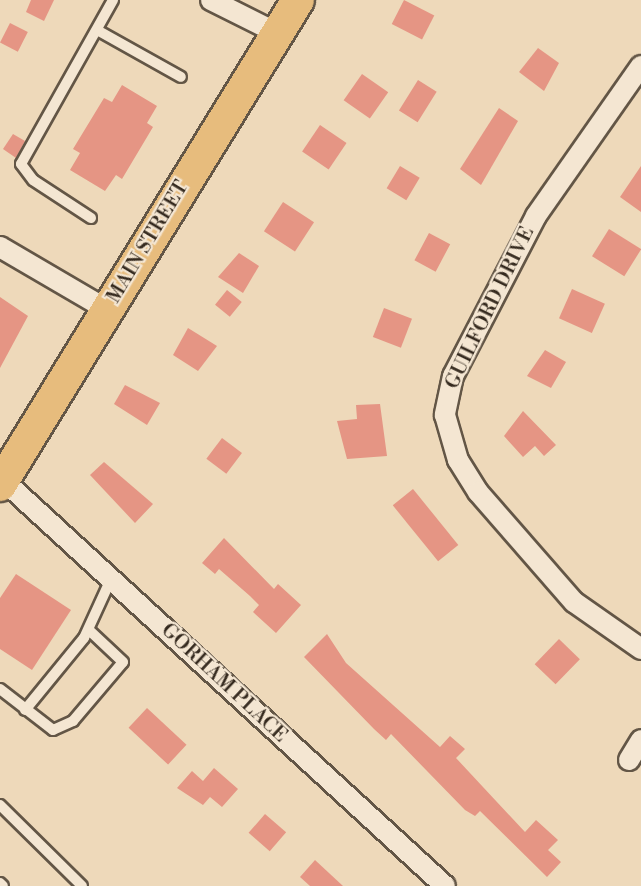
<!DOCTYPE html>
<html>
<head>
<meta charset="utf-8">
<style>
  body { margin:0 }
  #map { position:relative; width:641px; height:886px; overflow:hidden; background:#eed9ba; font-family:"Libre Bodoni",serif }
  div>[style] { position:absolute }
  .building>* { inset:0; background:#e59584; transform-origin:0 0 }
  .roads { filter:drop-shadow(2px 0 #635646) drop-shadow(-2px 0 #635646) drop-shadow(0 2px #635646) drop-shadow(0 -2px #635646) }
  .lane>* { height:10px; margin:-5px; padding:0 5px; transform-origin:5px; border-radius:5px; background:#f4e6d2 }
  .street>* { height:20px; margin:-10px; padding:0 10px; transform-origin:10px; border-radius:10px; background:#f4e6d2 }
  .primary>* { height:32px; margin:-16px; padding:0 16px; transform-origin:16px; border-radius:16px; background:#e7bc7d }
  span { translate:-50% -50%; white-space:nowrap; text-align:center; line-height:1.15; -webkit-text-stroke:4.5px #f4e6d2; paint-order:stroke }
  .street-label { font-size:20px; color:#352a1f }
</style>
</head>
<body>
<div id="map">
  <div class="building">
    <div style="clip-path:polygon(31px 0,54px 0,44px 21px,26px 12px)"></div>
    <div style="left:404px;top:0;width:34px;height:27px;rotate:27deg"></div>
    <div style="left:10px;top:23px;width:20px;height:22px;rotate:27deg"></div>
    <div style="clip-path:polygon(538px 48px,559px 63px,544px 91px,519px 72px)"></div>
    <div style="left:362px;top:74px;width:32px;height:32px;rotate:35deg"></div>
    <div style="left:418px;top:80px;width:22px;height:36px;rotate:32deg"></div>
    <div style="clip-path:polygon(122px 85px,157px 106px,147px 123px,153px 127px,122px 179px,116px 175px,105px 191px,70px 170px,80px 153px,73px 149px,104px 98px,112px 102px)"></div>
    <div style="clip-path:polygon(499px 108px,518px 121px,481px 185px,460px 169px)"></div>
    <div style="left:320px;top:125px;width:32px;height:32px;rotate:34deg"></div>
    <div style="clip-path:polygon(13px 134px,25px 141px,16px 158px,3px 149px)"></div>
    <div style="left:400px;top:166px;width:23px;height:26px;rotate:31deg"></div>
    <div style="clip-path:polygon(641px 166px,641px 212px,620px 197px)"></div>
    <div style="left:283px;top:202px;width:37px;height:35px;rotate:33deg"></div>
    <div style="left:609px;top:229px;width:38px;height:32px;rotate:32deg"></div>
    <div style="left:429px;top:233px;width:24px;height:31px;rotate:28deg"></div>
    <div style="clip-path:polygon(239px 253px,259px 266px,243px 293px,218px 277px)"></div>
    <div style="left:572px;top:289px;width:36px;height:32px;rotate:24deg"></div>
    <div style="left:227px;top:290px;width:19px;height:19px;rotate:39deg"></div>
    <div style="clip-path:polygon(0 297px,28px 316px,0 368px)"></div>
    <div style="left:384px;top:308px;width:30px;height:31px;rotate:21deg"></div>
    <div style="clip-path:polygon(188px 328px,217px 346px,198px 371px,173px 355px)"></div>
    <div style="clip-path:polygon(545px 350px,566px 362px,551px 388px,527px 376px)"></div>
    <div style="clip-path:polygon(125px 385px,160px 403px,147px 425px,114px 404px)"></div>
    <div style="clip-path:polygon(380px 404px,387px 456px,347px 459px,337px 421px,357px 419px,356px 405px)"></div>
    <div style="clip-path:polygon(523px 411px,556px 445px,544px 456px,535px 446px,523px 457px,504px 436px)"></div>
    <div style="left:222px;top:438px;width:25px;height:26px;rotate:37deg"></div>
    <div style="clip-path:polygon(104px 462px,153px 504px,135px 523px,90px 475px)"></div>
    <div style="left:413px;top:489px;width:72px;height:26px;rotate:51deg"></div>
    <div style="clip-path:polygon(224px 538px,274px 589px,278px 584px,301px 605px,276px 633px,253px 612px,259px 605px,250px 596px,219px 569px,215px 574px,202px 563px)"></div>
    <div style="clip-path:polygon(16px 574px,71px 610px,32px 670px,0 649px,0 598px)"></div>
    <div style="clip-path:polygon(327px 634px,346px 663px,440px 747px,450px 736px,465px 749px,456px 758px,525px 832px,536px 820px,558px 840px,548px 850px,561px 862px,547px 877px,480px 811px,475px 816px,465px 810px,391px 734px,386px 740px,374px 729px,304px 657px)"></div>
    <div style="left:559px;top:639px;width:29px;height:35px;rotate:44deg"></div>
    <div style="left:147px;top:708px;width:54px;height:27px;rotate:43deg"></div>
    <div style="clip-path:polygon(214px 768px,238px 789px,222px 807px,210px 797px,203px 805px,177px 788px,192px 771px,203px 781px)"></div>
    <div style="left:265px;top:814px;width:28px;height:25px;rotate:41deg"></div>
    <div style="clip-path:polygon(315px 860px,343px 886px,310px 886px,300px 877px)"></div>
  </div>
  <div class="roads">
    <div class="lane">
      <div style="left:97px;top:30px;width:96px;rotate:29.2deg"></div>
      <div style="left:91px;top:218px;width:69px;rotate:-146.8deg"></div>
      <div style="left:33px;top:180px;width:20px;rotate:-127deg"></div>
      <div style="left:21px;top:164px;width:188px;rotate:-60.7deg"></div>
      <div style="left:0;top:689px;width:67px;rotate:37.7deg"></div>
      <div style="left:53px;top:730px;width:22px;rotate:-24deg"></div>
      <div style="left:73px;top:721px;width:77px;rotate:-49.7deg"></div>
      <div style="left:123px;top:662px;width:47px;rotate:-136.7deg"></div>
      <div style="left:25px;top:710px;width:93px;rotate:-50.7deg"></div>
      <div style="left:84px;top:638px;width:65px;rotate:-65.4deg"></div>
      <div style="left:0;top:805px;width:115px;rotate:44.6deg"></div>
      <div style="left:0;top:883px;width:4px;rotate:45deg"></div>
    </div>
    <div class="street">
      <div style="left:211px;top:0;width:74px;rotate:26.6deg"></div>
      <div style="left:641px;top:66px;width:183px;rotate:125deg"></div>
      <div style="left:536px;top:216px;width:180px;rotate:117.4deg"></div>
      <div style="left:453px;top:376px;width:40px;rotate:102deg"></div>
      <div style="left:445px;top:415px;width:47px;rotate:73.9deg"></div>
      <div style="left:458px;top:460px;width:38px;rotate:58deg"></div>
      <div style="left:478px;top:492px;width:146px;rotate:48.9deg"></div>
      <div style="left:574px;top:602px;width:82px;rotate:35deg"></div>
      <div style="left:0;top:247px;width:125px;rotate:30.3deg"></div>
      <div style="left:3px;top:480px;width:600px;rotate:42.57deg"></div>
      <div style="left:629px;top:760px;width:23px;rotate:-59deg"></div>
    </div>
    <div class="primary">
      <div style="left:0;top:485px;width:569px;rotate:-58.43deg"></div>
    </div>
  </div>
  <div class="street-label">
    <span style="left:148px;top:242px;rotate:-59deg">MAIN STREET</span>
    <span style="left:490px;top:308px;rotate:-64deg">GUILFORD DRIVE</span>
    <span style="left:224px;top:683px;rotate:43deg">GORHAM PLACE</span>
  </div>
</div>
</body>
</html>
